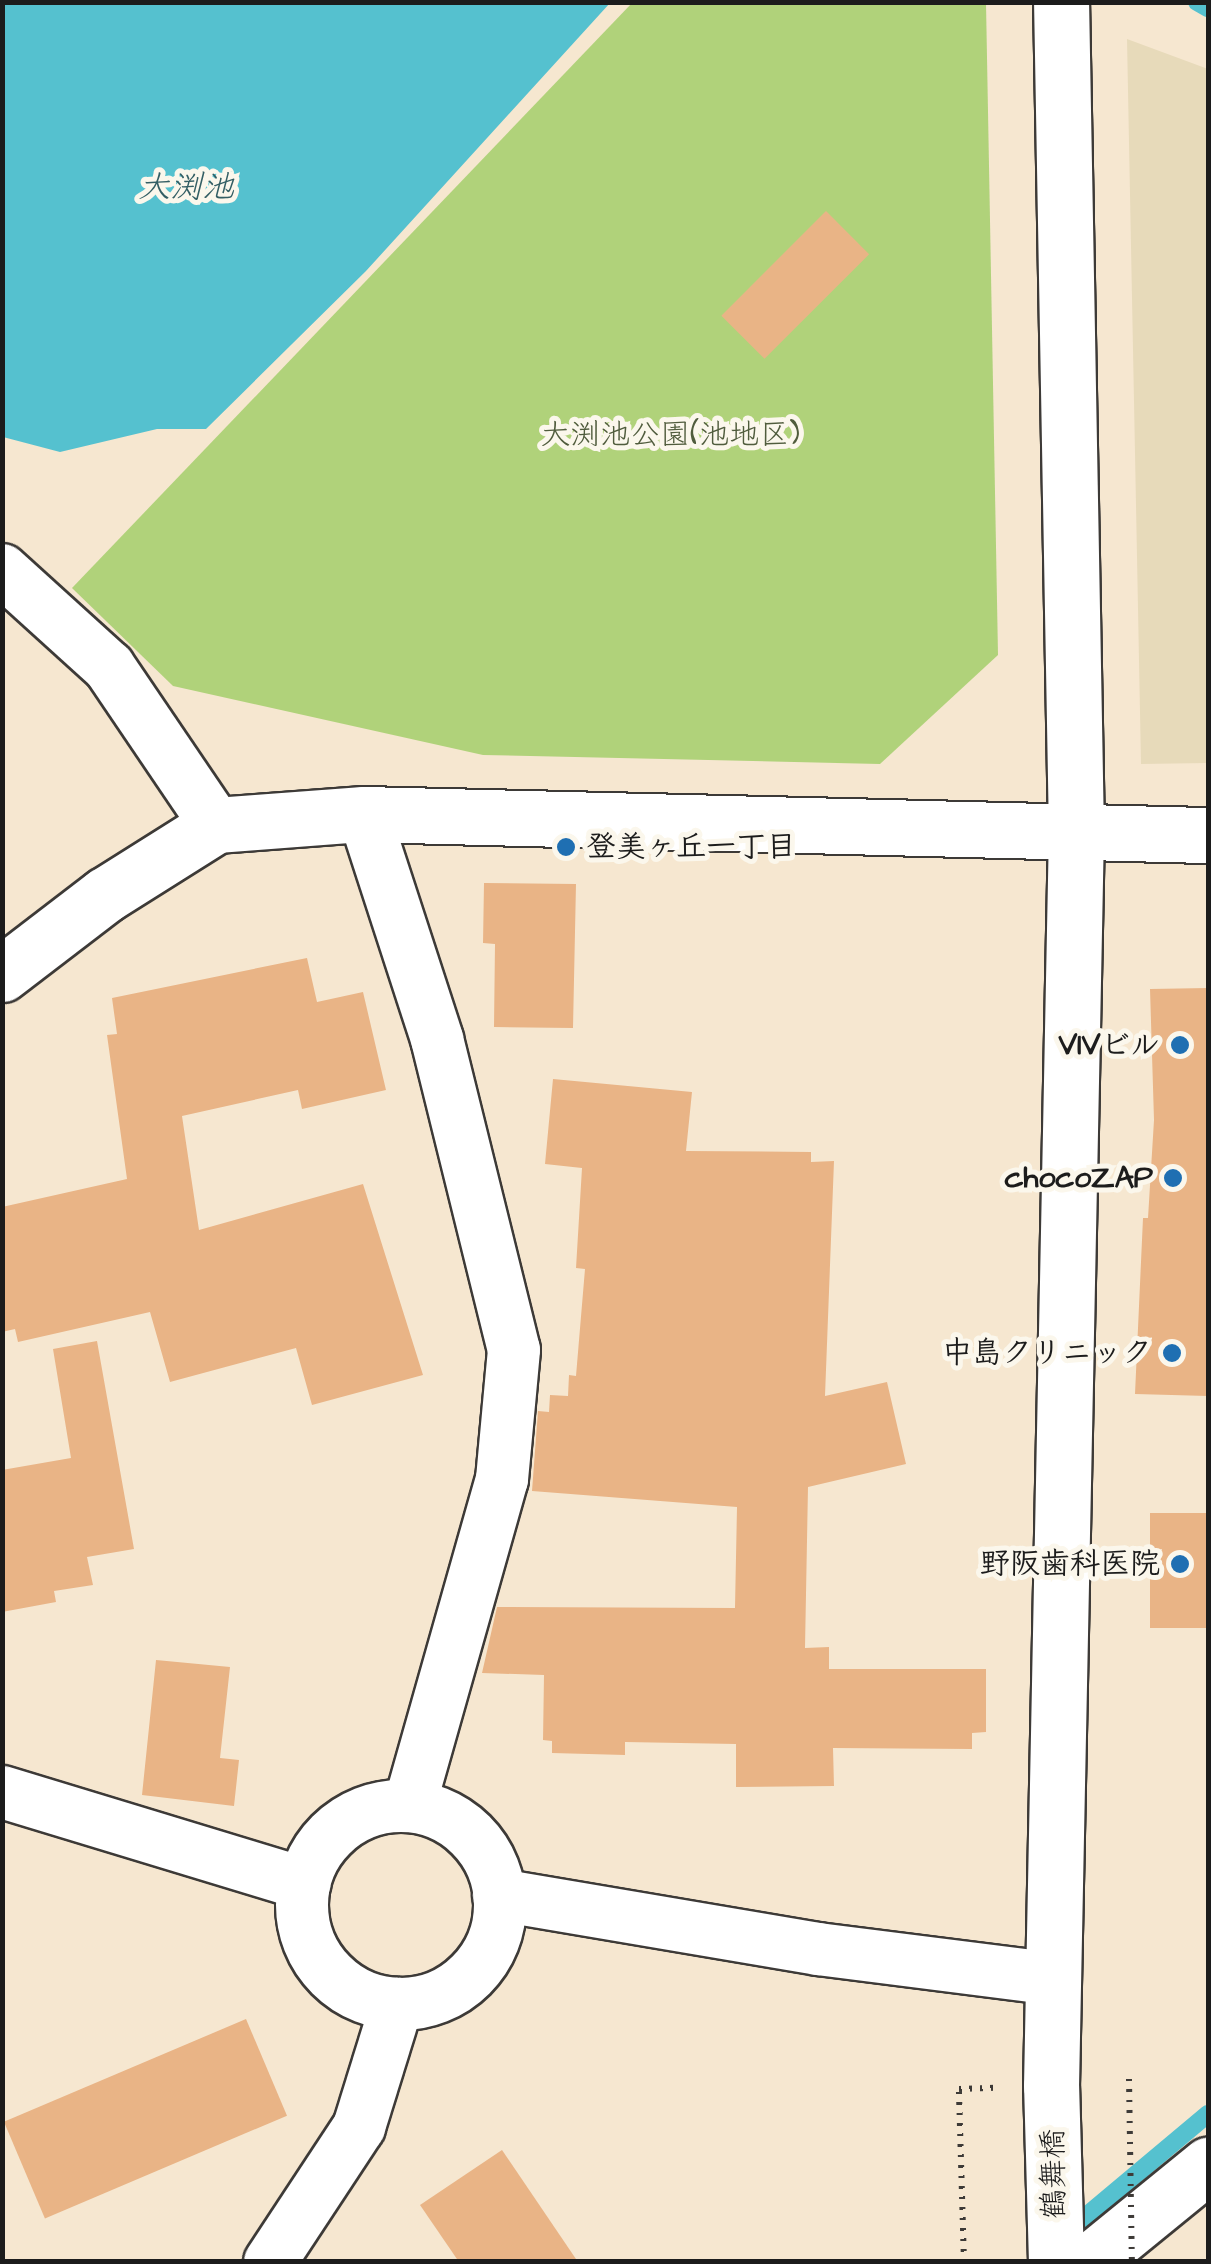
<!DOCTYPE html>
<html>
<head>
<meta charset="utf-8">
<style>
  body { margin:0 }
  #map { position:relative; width:1211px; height:2264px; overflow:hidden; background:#f6e7d0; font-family:"Architects Daughter","Klee One",sans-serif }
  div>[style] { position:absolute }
  .built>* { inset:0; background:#e7daba }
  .green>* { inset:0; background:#b0d27a }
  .water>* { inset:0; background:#55c1cf }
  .stream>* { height:18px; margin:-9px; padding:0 9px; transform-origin:9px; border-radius:9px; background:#55c1cf }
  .building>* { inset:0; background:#e9b486; transform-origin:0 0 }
  .path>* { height:6px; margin-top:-3px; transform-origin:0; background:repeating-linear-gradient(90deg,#3d3a37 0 2.5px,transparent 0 10.5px) }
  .roads { filter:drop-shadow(2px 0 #3d3a37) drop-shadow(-2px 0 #3d3a37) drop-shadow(0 2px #3d3a37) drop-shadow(0 -2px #3d3a37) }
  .minor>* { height:52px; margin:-26px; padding:0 26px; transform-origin:26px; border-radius:26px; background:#fff }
  .minor>.ring { margin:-26px; padding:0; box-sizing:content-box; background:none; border:52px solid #fff; border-radius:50% }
  .tertiary>* { height:55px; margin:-27.5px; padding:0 27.5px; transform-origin:27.5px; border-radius:27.5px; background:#fff }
  .path-bridge>* { height:6px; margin-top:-3px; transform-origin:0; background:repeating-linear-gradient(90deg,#3d3a37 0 2.5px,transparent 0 10.5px) }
  .dots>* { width:28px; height:28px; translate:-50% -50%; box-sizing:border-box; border:5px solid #fbf7ec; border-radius:50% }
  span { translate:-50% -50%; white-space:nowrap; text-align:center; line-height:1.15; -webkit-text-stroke:10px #fbf7ec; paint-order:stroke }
  .park-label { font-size:30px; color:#505c3d }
  .poi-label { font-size:30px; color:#1c1c1c; font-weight:700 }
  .left { translate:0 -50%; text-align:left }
  .right { translate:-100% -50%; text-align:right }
  .street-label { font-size:30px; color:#1c1c1c }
  .water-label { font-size:32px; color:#335e64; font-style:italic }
  .frame { position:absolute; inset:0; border:5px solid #1c1c1c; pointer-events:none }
</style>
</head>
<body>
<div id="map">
  <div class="built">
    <div style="clip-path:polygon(1127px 39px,1208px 69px,1208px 763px,1141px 764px)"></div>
  </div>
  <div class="green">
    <div style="clip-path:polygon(632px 3px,986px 3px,998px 655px,880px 764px,483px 755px,173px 686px,72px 588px)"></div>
  </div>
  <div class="water">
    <div style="clip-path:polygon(3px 2px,610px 2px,610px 3px,366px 271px,206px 429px,157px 429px,60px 452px,3px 437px)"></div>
  </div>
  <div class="stream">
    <div style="left:1197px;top:2px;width:13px;rotate:29deg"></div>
    <div style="left:1066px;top:2233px;width:185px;rotate:-40deg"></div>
  </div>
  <div class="building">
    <div style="left:826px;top:211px;width:61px;height:148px;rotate:45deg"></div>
    <div style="clip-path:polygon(484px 883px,576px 884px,573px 1028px,494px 1027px,495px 944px,483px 943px)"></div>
    <div style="clip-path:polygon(307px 958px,317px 1002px,363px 992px,386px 1090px,302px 1109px,298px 1090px,182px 1116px,199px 1230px,363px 1184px,423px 1375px,312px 1405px,296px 1348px,170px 1382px,150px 1312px,18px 1342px,15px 1329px,2px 1332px,2px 1207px,127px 1179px,107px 1035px,117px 1034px,112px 998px)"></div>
    <div style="clip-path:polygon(1208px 988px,1208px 1396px,1135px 1394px,1143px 1218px,1148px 1218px,1154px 1120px,1150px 989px)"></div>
    <div style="clip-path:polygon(553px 1079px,692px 1092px,686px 1151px,811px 1152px,811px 1162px,834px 1161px,825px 1396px,887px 1382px,906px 1464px,808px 1487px,805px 1648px,829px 1647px,829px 1669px,986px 1669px,986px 1732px,972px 1733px,972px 1749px,833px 1748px,834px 1786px,736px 1787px,736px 1744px,625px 1742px,625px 1755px,552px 1753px,552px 1741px,543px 1740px,544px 1675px,482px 1673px,497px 1607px,735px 1608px,737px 1507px,532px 1491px,538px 1411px,549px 1412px,550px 1395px,568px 1396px,569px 1375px,576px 1376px,585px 1269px,576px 1268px,582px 1168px,545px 1164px)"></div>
    <div style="clip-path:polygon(97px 1341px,134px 1549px,87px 1557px,93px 1585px,54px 1591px,56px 1602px,2px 1612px,2px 1470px,71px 1458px,53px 1349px)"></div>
    <div style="left:1150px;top:1513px;width:58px;height:115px"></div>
    <div style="clip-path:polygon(156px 1660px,230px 1667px,220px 1758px,239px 1760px,234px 1806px,142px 1795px)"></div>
    <div style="left:246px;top:2019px;width:105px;height:263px;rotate:67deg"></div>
    <div style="clip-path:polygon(502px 2150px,578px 2262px,459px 2262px,420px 2205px)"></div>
  </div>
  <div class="path">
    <div style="left:964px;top:2262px;width:173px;rotate:-91.7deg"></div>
    <div style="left:959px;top:2089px;width:36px;rotate:-2deg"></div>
  </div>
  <div class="roads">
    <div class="minor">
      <div style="left:2px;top:570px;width:144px;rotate:42.2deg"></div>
      <div style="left:109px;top:667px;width:191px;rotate:55.9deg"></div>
      <div style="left:364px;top:814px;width:237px;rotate:72deg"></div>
      <div style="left:437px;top:1039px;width:320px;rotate:76.1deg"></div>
      <div style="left:514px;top:1350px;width:130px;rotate:95.3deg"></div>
      <div style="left:502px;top:1479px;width:339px;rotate:105.8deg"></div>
      <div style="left:2px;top:1792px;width:316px;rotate:16.9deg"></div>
      <div class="ring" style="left:302px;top:1806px;width:146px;height:146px"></div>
      <div style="left:499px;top:1895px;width:324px;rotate:9.6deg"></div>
      <div style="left:818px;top:1949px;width:238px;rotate:7.2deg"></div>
      <div style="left:270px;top:2262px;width:162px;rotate:-56.6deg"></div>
      <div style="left:359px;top:2127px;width:129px;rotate:-72.8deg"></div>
    </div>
    <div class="tertiary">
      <div style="left:2px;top:974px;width:130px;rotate:-37.5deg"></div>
      <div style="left:105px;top:895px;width:131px;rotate:-32.2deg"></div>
      <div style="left:216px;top:825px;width:148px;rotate:-4.3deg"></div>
      <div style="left:364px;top:814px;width:844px;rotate:1.43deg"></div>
      <div style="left:1056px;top:2262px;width:176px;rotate:-91.6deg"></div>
      <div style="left:1051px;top:2086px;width:1253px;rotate:-88.86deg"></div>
      <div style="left:1076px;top:833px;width:831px;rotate:-91.03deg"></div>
      <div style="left:1089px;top:2262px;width:154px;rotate:-39.2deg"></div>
    </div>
  </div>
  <div class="path-bridge">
    <div style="left:1129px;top:2079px;width:183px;rotate:89.1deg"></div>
  </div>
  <div class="dots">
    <div style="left:566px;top:847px;background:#1f6fb2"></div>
    <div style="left:1180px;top:1045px;background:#1f6fb2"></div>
    <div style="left:1173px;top:1178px;background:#1f6fb2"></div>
    <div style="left:1172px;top:1353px;background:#1f6fb2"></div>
    <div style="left:1180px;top:1564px;background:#1f6fb2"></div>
  </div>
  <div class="park-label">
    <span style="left:670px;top:435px">大渕池公園(池地区)</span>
  </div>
  <div class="poi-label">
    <span class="left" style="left:586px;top:847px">登美ヶ丘一丁目</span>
    <span class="right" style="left:1160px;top:1045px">VIVビル</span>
    <span class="right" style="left:1153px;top:1178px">chocoZAP</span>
    <span class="right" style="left:1152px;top:1353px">中島クリニック</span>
    <span class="right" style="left:1160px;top:1564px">野阪歯科医院</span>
  </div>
  <div class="street-label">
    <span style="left:1054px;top:2174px;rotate:-91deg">鶴舞橋</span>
  </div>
  <div class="water-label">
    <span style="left:186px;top:188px">大渕池</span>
  </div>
  <div class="frame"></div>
</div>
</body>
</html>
